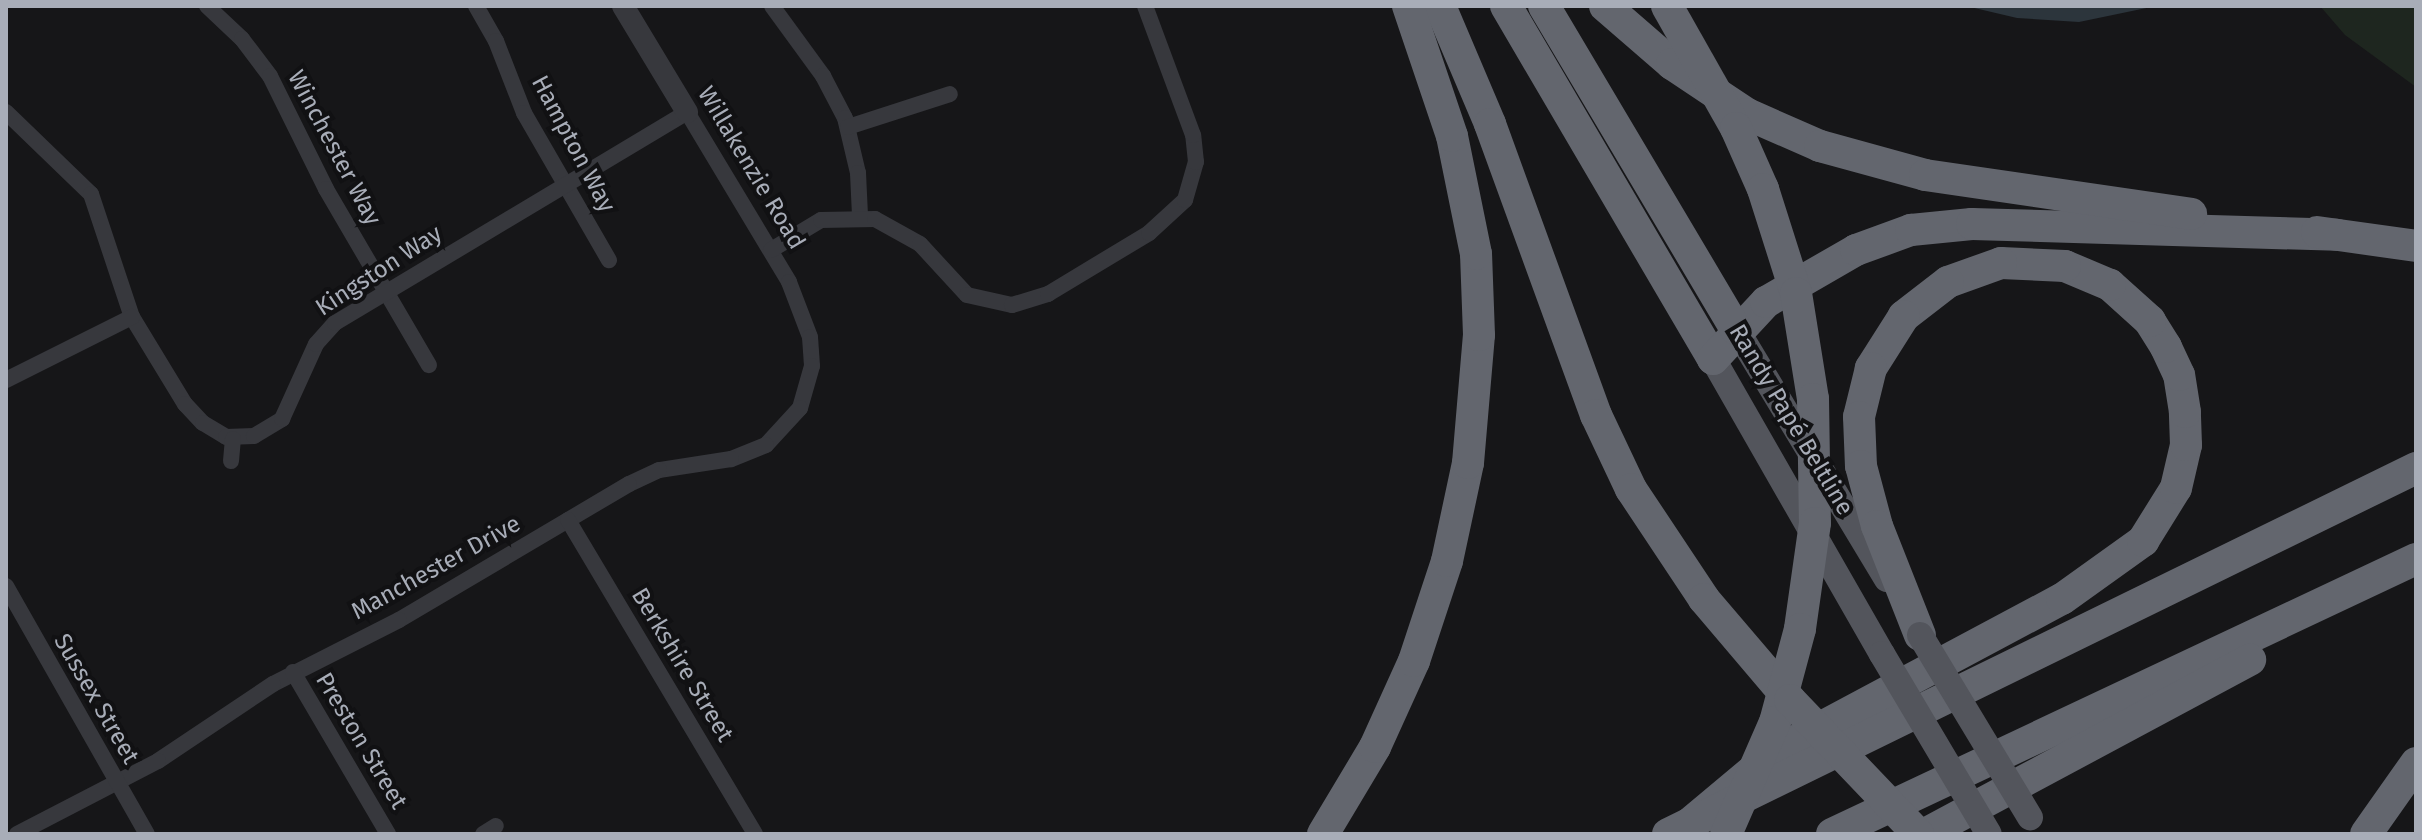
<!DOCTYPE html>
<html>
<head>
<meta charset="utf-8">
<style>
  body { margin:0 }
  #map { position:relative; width:2422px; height:840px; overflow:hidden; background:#161618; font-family:"Fira Sans",sans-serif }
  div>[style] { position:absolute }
  .green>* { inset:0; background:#1e261f }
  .water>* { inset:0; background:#2c353c }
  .minor>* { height:16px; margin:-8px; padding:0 8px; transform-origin:8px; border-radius:8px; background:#37383d }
  .tertiary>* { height:22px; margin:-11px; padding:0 11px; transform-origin:11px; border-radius:11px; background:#37383d }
  .primary>* { height:26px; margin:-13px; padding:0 13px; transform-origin:13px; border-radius:13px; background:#53555c }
  .motorway>* { height:32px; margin:-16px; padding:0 16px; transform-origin:16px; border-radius:16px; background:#63666e }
  .primary-bridge>* { height:26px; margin:-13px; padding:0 13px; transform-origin:13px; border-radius:13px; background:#53555c }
  .motorway-bridge>* { height:32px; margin:-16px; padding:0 16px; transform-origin:16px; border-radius:16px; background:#63666e }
  span { translate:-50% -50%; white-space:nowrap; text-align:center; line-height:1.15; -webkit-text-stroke:8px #111113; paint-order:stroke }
  .street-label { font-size:24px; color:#a8adb8 }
  .frame { position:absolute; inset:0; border:8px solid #a8adb8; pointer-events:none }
</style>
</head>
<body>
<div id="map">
  <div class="green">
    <div style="clip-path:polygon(2320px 6px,2416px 6px,2416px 87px,2345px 35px)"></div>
  </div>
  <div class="water">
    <div style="clip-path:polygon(1966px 6px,2156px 6px,2079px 22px,2017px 18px)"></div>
  </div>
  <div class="minor">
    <div style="left:207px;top:6px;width:48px;rotate:43.3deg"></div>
    <div style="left:242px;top:39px;width:46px;rotate:52.9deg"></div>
    <div style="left:270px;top:76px;width:126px;rotate:63.6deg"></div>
    <div style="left:326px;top:189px;width:204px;rotate:59.7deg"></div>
    <div style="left:476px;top:6px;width:40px;rotate:60.3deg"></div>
    <div style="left:496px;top:41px;width:77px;rotate:68.7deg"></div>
    <div style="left:524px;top:113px;width:170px;rotate:60deg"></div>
    <div style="left:772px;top:6px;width:87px;rotate:53.9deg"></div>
    <div style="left:823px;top:76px;width:47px;rotate:62.4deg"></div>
    <div style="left:845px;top:118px;width:57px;rotate:76.7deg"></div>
    <div style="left:858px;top:173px;width:43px;rotate:87.3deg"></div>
    <div style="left:6px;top:112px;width:118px;rotate:44deg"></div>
    <div style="left:91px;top:194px;width:130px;rotate:71.6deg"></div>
    <div style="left:132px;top:317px;width:102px;rotate:58.7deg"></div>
    <div style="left:185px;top:404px;width:26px;rotate:47deg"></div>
    <div style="left:203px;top:423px;width:27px;rotate:31deg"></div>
    <div style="left:226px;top:437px;width:28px;rotate:-2deg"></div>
    <div style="left:254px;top:436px;width:33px;rotate:-31deg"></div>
    <div style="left:282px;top:419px;width:82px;rotate:-65.6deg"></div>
    <div style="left:316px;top:344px;width:28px;rotate:-48deg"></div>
    <div style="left:335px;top:323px;width:410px;rotate:-30.9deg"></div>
    <div style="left:687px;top:112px;width:198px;rotate:59deg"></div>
    <div style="left:789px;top:282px;width:59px;rotate:69.1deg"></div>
    <div style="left:810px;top:337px;width:29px;rotate:86deg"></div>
    <div style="left:812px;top:366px;width:44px;rotate:105.9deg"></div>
    <div style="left:800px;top:408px;width:50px;rotate:132.6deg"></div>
    <div style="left:766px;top:445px;width:38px;rotate:158deg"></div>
    <div style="left:731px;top:459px;width:73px;rotate:171.3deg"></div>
    <div style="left:659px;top:470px;width:33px;rotate:155deg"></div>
    <div style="left:629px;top:484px;width:267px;rotate:149.4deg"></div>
    <div style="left:399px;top:620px;width:141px;rotate:153.1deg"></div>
    <div style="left:273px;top:684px;width:138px;rotate:146.2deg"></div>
    <div style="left:158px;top:761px;width:159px;rotate:152.6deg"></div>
    <div style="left:848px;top:127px;width:107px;rotate:-17.9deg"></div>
    <div style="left:771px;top:250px;width:58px;rotate:-31deg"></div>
    <div style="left:821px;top:220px;width:54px;rotate:-1.1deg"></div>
    <div style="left:875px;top:219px;width:51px;rotate:29.1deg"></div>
    <div style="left:920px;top:244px;width:69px;rotate:47.3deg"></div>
    <div style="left:967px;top:295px;width:46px;rotate:12.5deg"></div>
    <div style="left:1012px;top:305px;width:38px;rotate:-17deg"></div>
    <div style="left:1048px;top:294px;width:118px;rotate:-31.1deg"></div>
    <div style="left:1149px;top:233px;width:49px;rotate:-42.5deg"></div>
    <div style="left:1185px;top:200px;width:40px;rotate:-74deg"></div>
    <div style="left:1196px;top:162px;width:27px;rotate:-96deg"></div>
    <div style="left:1193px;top:135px;width:138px;rotate:-110.4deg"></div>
    <div style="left:6px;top:380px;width:141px;rotate:-26.6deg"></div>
    <div style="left:231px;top:461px;width:22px;rotate:-85deg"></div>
    <div style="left:568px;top:520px;width:365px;rotate:59.2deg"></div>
    <div style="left:6px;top:586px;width:285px;rotate:60.4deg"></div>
    <div style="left:293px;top:672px;width:188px;rotate:59.6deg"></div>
    <div style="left:483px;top:834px;width:15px;rotate:-32deg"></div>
  </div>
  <div class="tertiary">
    <div style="left:623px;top:6px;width:124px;rotate:58.9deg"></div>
  </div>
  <div class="primary">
    <div style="left:1736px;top:329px;width:292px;rotate:58.9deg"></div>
    <div style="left:1713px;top:359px;width:340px;rotate:60.2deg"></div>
  </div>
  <div class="motorway">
    <div style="left:1440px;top:6px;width:128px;rotate:67deg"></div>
    <div style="left:1490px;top:124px;width:310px;rotate:70deg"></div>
    <div style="left:1596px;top:415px;width:82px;rotate:64.7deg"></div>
    <div style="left:1631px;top:489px;width:132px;rotate:56.4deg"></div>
    <div style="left:1704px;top:599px;width:133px;rotate:49.6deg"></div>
    <div style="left:1506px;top:6px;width:409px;rotate:59.6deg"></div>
    <div style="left:1713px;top:359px;width:78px;rotate:-47.1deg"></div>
    <div style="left:1766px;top:302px;width:104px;rotate:-30deg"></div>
    <div style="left:1856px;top:250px;width:59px;rotate:-20deg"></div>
    <div style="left:1911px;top:230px;width:61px;rotate:-5.6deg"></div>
    <div style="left:1972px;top:224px;width:365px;rotate:1.7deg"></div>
    <div style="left:1544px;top:6px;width:376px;rotate:59.3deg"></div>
    <div style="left:1605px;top:6px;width:89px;rotate:40.9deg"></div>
    <div style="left:1672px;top:64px;width:90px;rotate:33.7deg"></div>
    <div style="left:1747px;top:114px;width:80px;rotate:23.7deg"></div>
    <div style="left:1820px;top:146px;width:109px;rotate:15.4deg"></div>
    <div style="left:1925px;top:175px;width:269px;rotate:8.3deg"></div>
    <div style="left:2317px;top:232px;width:100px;rotate:8deg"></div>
    <div style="left:1689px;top:824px;width:112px;rotate:-39.9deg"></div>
    <div style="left:1775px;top:752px;width:325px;rotate:-28.1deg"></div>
    <div style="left:2062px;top:599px;width:100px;rotate:-35.6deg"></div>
    <div style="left:2143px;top:541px;width:62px;rotate:-58.1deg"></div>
    <div style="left:2176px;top:488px;width:44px;rotate:-76.9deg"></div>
    <div style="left:2186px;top:445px;width:33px;rotate:-92deg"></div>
    <div style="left:2185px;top:412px;width:37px;rotate:-99deg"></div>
    <div style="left:2179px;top:375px;width:31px;rotate:-115deg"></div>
    <div style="left:2166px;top:347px;width:31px;rotate:-122deg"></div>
    <div style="left:2150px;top:321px;width:54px;rotate:-138deg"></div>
    <div style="left:2110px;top:285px;width:49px;rotate:-157.1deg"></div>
    <div style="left:2065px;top:266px;width:64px;rotate:-177.3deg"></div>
    <div style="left:2001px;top:263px;width:56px;rotate:160.3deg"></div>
    <div style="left:1948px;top:282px;width:56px;rotate:142.3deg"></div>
    <div style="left:1904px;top:316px;width:62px;rotate:122.4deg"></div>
    <div style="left:1871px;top:368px;width:50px;rotate:103.8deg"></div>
    <div style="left:1859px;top:417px;width:49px;rotate:87.7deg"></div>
    <div style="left:1861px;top:466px;width:62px;rotate:75.1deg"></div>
    <div style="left:1877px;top:526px;width:117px;rotate:68.5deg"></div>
    <div style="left:1323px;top:834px;width:101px;rotate:-59.1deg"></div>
    <div style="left:1375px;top:747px;width:94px;rotate:-65.6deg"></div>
    <div style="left:1414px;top:661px;width:105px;rotate:-71.7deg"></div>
    <div style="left:1447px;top:561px;width:100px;rotate:-77.9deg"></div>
    <div style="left:1468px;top:463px;width:128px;rotate:-85.1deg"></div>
    <div style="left:1479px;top:335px;width:81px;rotate:-92.1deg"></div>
    <div style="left:1476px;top:254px;width:120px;rotate:-101.5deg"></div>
    <div style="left:1452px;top:136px;width:137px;rotate:-108.7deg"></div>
    <div style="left:1668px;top:834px;width:833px;rotate:-26.07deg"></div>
    <div style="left:1832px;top:834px;width:646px;rotate:-25.22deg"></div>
    <div style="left:1925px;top:834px;width:369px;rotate:-28.2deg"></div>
    <div style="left:2366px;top:834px;width:87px;rotate:-54.8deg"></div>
  </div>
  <div class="primary-bridge">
    <div style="left:1920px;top:635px;width:213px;rotate:58.9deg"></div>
    <div style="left:1882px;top:654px;width:209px;rotate:59.3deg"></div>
  </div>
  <div class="motorway-bridge">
    <div style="left:1667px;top:6px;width:140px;rotate:60.5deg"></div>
    <div style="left:1736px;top:128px;width:67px;rotate:66.1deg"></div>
    <div style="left:1763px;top:189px;width:109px;rotate:72.4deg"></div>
    <div style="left:1796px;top:293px;width:107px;rotate:80.9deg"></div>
    <div style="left:1813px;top:399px;width:124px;rotate:89.1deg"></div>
    <div style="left:1815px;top:523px;width:107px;rotate:98.1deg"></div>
    <div style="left:1800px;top:629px;width:96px;rotate:105deg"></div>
    <div style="left:1775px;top:722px;width:122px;rotate:113.6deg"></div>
    <div style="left:1790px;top:700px;width:185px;rotate:46.3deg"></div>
  </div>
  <div class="street-label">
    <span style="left:573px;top:144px;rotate:62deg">Hampton Way</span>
    <span style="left:334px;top:148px;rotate:62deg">Winchester Way</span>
    <span style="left:751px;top:168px;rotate:59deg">Willakenzie Road</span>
    <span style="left:379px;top:271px;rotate:-33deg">Kingston Way</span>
    <span style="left:1791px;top:420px;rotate:59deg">Randy Papé Beltline</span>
    <span style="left:436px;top:568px;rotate:-29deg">Manchester Drive</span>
    <span style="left:682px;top:665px;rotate:59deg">Berkshire Street</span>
    <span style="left:96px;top:699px;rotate:60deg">Sussex Street</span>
    <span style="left:361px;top:741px;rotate:59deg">Preston Street</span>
  </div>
  <div class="frame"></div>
</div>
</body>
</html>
